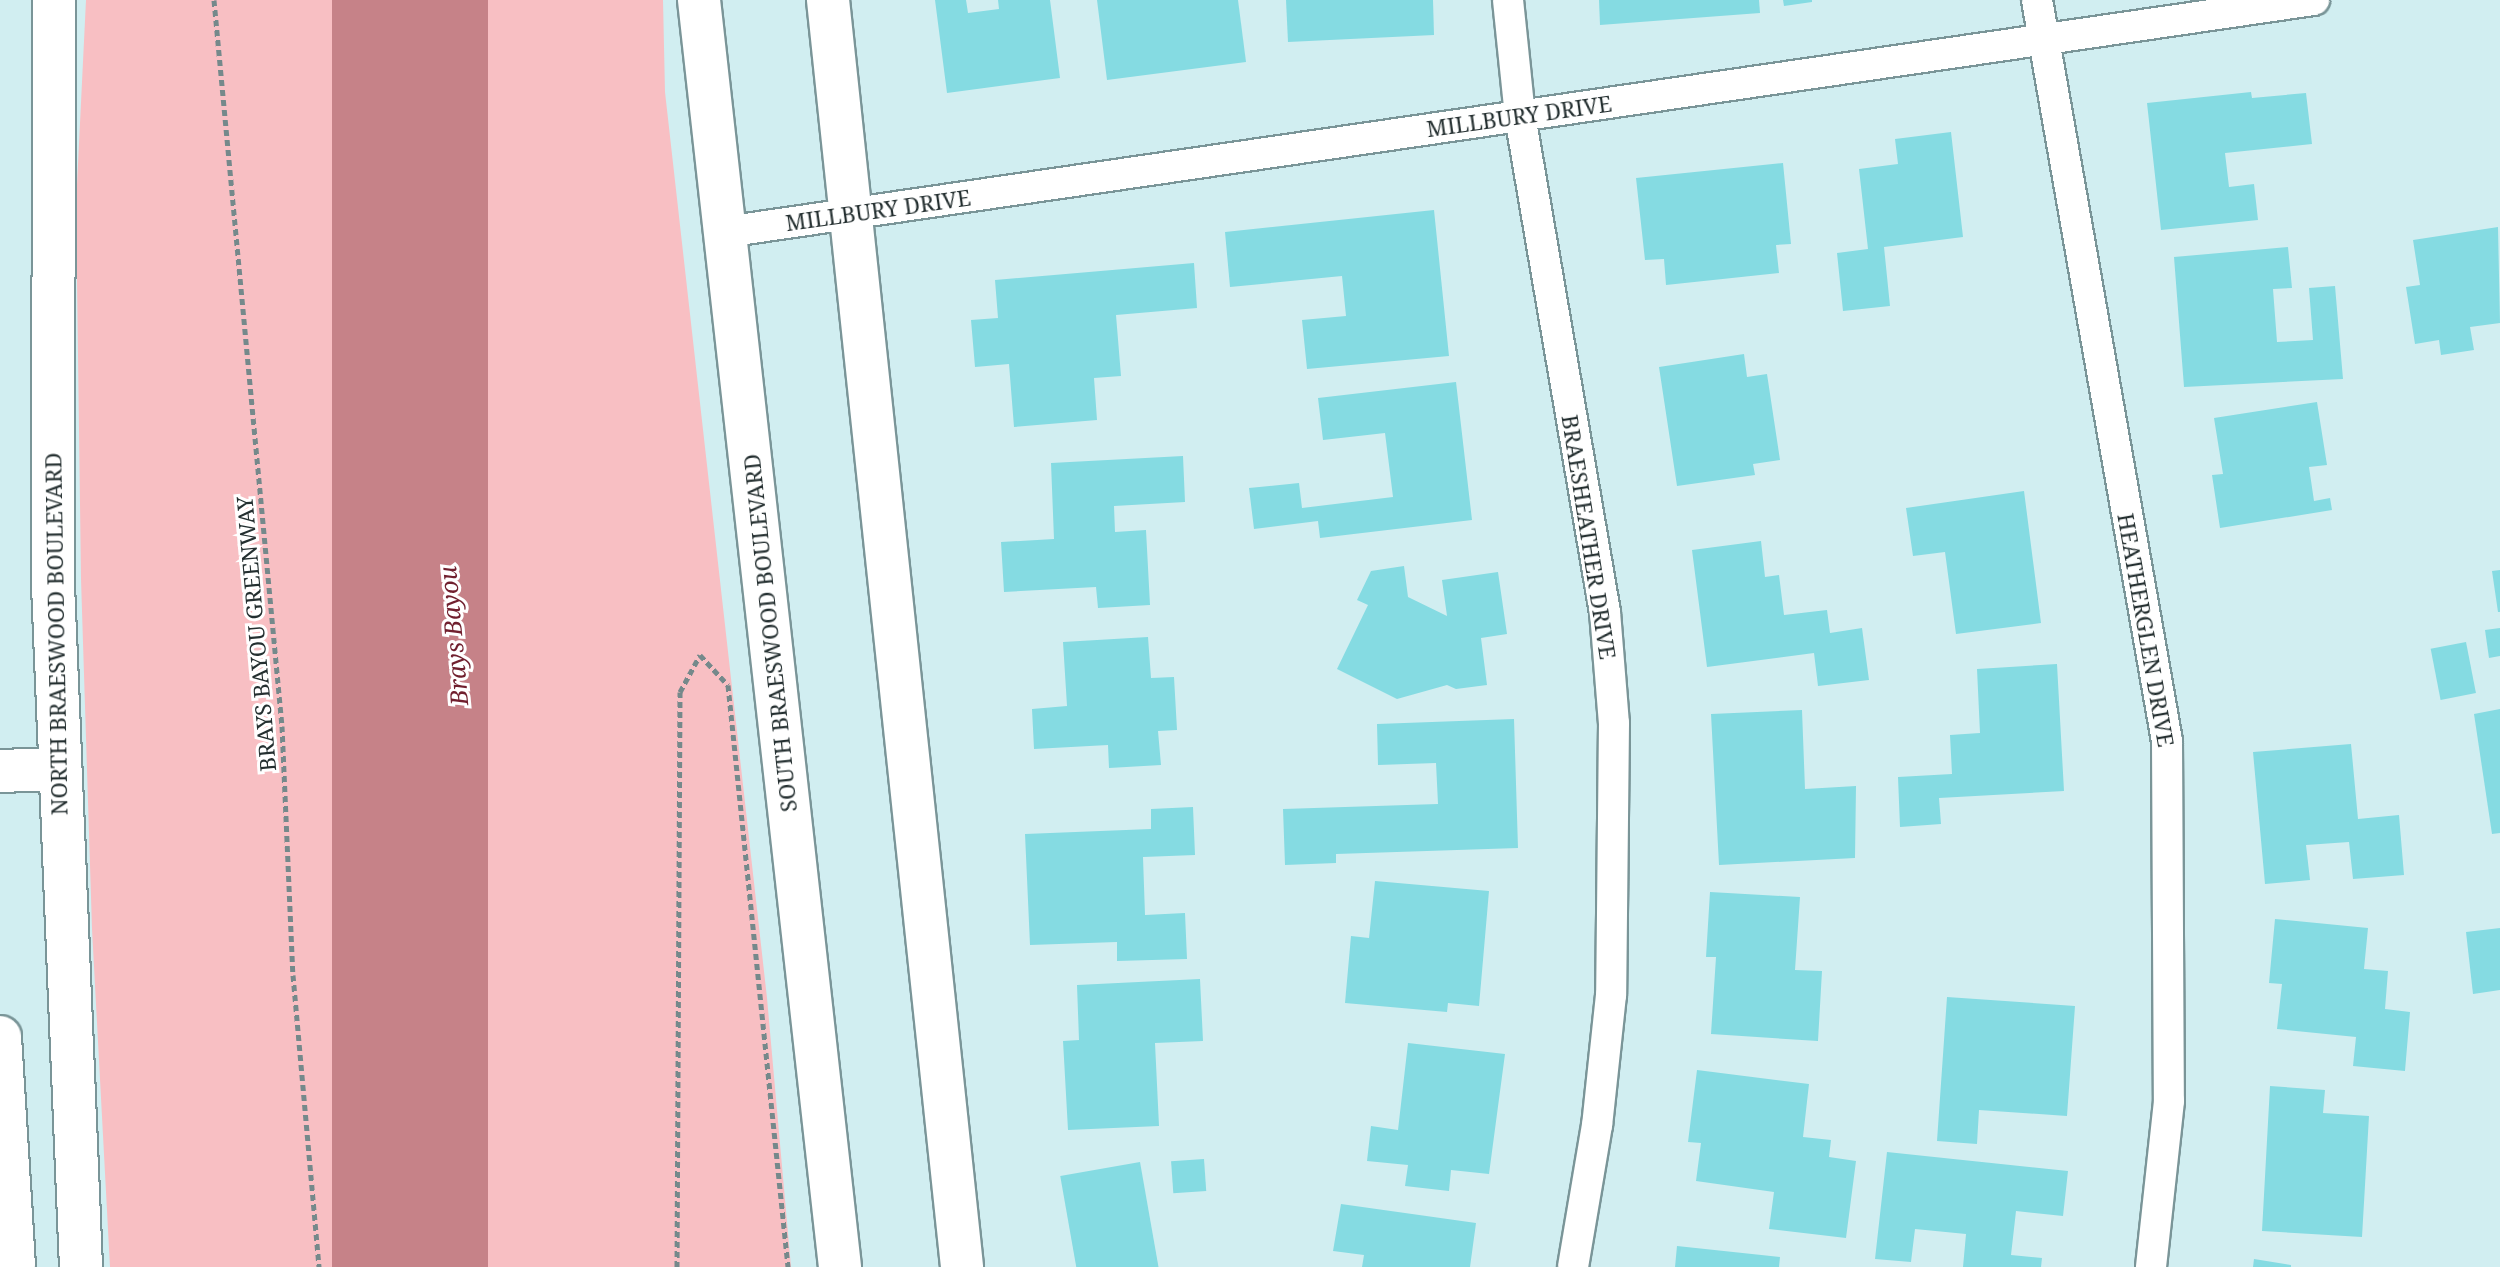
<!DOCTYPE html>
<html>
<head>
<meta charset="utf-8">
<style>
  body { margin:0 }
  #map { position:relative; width:2500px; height:1267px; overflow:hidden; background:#d1eef1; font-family:"Noto Serif",serif }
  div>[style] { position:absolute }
  .green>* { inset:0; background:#f8bfc3 }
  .water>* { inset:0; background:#c68288; transform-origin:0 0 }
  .building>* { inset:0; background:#85dbe2; transform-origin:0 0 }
  .path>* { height:5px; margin-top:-2.5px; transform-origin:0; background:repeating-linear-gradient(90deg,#75898b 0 6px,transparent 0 10px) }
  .roads { filter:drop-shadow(2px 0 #7a9598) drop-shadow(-2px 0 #7a9598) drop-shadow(0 2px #7a9598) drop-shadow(0 -2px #7a9598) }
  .street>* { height:30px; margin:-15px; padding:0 15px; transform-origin:15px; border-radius:15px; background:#fff }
  .secondary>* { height:42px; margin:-21px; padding:0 21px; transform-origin:21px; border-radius:21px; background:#fff }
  span { translate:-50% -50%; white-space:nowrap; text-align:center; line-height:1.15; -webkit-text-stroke:6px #fff; paint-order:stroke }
  .street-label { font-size:22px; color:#242f30 }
  .water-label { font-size:24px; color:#701f2e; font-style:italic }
</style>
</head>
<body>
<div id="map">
  <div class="green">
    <div style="clip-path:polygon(86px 0,663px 0,665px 92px,767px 998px,791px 1267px,110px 1267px,92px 929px,81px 579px,76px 205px)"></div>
  </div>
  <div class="water">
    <div style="left:332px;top:0;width:156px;height:1274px"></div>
  </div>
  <div class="building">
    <div style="clip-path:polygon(935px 0,966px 0,968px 13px,999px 9px,998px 0,1050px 0,1060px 78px,947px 93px)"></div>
    <div style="clip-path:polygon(1097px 0,1238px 0,1246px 62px,1107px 80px)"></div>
    <div style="clip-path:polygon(1286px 0,1433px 0,1434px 35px,1288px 42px)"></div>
    <div style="clip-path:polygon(1599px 0,1759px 0,1760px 13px,1600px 25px)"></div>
    <div style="clip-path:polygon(1783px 0,1812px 0,1812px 2px,1784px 6px)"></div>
    <div style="clip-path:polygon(2251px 92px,2252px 98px,2306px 93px,2312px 144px,2225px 153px,2229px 187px,2254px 184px,2258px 220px,2161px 230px,2147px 103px)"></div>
    <div style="clip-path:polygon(1951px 132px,1963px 237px,1884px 247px,1890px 306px,1843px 311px,1837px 253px,1868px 249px,1859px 169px,1898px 164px,1895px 139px)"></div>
    <div style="clip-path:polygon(1783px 163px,1791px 244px,1776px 245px,1779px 273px,1666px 285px,1664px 259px,1645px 260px,1636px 178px)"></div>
    <div style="clip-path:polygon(1434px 210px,1449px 356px,1307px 369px,1302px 320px,1346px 316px,1342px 276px,1230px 287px,1225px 232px)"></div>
    <div style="clip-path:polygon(2498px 227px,2500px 323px,2470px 327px,2474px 350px,2441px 355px,2439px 340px,2415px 344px,2406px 287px,2420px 285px,2413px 240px)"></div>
    <div style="clip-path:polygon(2288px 247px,2292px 288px,2273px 289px,2277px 342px,2313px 340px,2309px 288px,2335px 286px,2343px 379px,2184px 387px,2174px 257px)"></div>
    <div style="clip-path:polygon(1194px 263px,1197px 308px,1116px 315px,1121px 376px,1094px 378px,1097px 420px,1014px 427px,1009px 364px,975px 367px,971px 320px,998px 318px,995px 280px)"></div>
    <div style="clip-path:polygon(1744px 354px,1747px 377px,1767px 374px,1780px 460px,1753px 464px,1755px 475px,1677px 486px,1659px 367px)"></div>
    <div style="clip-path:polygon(1456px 382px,1472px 520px,1320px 538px,1318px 521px,1254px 529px,1249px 488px,1299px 483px,1302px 508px,1393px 497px,1385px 433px,1323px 440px,1318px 398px)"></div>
    <div style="clip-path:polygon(2317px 402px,2327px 465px,2309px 467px,2314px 501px,2330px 498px,2332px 510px,2220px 528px,2212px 475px,2223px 474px,2214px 418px)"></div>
    <div style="clip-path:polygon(1183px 456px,1185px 502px,1114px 506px,1115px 532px,1146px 530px,1150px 605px,1098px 608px,1096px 587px,1004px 592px,1001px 542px,1054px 539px,1051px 463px)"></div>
    <div style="clip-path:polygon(2024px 491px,2041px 623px,1956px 634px,1945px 552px,1913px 556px,1906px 508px)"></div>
    <div style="clip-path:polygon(1761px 541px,1765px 577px,1779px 575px,1784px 615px,1827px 610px,1830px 633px,1862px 628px,1869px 680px,1818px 686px,1814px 653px,1707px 667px,1692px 550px)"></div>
    <div style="clip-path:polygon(1404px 566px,1408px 597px,1447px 616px,1442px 580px,1498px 572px,1507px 634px,1481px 638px,1487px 685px,1456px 689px,1447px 685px,1397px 699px,1337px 669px,1368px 605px,1357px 600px,1371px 571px)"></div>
    <div style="clip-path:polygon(2500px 570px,2500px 612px,2498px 612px,2492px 571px)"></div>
    <div style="clip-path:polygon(2500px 628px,2500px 656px,2489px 658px,2485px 630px)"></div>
    <div style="clip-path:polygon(1148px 637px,1151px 678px,1174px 677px,1177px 730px,1158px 731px,1161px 765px,1109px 768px,1108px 745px,1034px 749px,1032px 709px,1067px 706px,1063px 642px)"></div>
    <div style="left:2466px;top:642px;width:52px;height:36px;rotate:79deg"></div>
    <div style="clip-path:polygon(2057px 664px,2064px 791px,1939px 798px,1941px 824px,1900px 827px,1898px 777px,1952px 774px,1950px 735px,1980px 733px,1977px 669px)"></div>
    <div style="clip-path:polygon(2500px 709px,2500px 833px,2492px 834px,2474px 714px)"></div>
    <div style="clip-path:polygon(1802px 710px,1805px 789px,1856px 786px,1855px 858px,1719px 865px,1711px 714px)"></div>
    <div style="clip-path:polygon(1514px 719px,1518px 848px,1336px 854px,1336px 863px,1285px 865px,1283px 809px,1438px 804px,1436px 763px,1378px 765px,1377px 724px)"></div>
    <div style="clip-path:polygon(2351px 744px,2358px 819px,2399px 815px,2404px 875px,2353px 879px,2349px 842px,2306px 845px,2310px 880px,2265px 884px,2253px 752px)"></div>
    <div style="clip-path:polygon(1193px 807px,1195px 855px,1143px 857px,1145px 915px,1185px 913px,1187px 959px,1117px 961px,1117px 942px,1030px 945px,1025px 834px,1151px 829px,1151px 809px)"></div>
    <div style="clip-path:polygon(1375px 881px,1489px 891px,1479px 1006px,1448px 1003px,1447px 1012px,1345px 1003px,1351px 936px,1369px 938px)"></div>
    <div style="clip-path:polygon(1710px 892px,1800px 897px,1795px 970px,1822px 971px,1818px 1041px,1711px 1034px,1716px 957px,1706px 957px)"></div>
    <div style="clip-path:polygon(2275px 919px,2368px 928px,2364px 969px,2388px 971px,2385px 1009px,2410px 1012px,2405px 1071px,2353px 1066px,2356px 1037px,2277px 1029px,2282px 984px,2269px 983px)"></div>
    <div style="clip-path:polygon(2500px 928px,2500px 990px,2473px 994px,2466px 932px)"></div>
    <div style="clip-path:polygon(1200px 979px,1203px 1041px,1155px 1043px,1159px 1126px,1068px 1130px,1063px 1041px,1079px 1040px,1077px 985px)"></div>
    <div style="clip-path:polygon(1947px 997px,2075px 1006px,2067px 1116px,1979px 1110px,1977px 1144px,1937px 1141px)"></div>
    <div style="clip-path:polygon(1408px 1043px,1505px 1054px,1489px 1174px,1451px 1170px,1449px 1191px,1405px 1186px,1408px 1165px,1367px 1161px,1371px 1126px,1398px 1130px)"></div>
    <div style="clip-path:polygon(1697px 1070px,1809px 1084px,1803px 1137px,1831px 1140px,1829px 1157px,1856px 1161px,1846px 1238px,1769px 1229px,1774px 1192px,1696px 1181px,1701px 1143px,1688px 1142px)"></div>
    <div style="clip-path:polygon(2270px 1086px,2325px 1090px,2323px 1113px,2369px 1116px,2362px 1237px,2262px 1231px)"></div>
    <div style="clip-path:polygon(1887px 1152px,2068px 1171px,2063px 1216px,2016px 1211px,2011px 1255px,2042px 1258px,2041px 1267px,1963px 1267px,1966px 1234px,1915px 1229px,1911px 1262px,1875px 1259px)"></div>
    <div style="left:1204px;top:1159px;width:32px;height:33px;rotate:86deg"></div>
    <div style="left:1140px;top:1162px;width:107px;height:81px;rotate:80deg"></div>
    <div style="clip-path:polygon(1341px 1204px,1476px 1223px,1470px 1267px,1362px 1267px,1364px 1255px,1333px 1251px)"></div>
    <div style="clip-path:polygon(1677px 1246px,1780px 1257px,1779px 1267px,1675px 1267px)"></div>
    <div style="clip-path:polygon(2254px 1259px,2291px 1265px,2291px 1267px,2253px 1267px)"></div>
  </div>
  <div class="path">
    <div style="left:214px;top:0;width:729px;rotate:84.65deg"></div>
    <div style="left:282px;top:726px;width:249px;rotate:87.5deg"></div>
    <div style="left:293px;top:975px;width:293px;rotate:84.9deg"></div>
    <div style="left:677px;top:1267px;width:575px;rotate:-89.7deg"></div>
    <div style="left:680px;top:692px;width:42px;rotate:-61.6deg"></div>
    <div style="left:700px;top:655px;width:41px;rotate:47deg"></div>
    <div style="left:728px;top:685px;width:585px;rotate:84.11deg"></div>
  </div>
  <div class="roads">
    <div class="street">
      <div style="left:1508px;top:0;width:117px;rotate:84.1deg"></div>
      <div style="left:1520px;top:116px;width:503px;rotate:80.28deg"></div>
      <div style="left:1605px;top:612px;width:111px;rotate:85.4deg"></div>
      <div style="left:1614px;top:723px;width:272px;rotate:90.6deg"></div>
      <div style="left:1611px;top:995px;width:131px;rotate:96.1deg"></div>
      <div style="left:1597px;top:1125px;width:144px;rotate:99.6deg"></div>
      <div style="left:2037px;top:0;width:752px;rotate:80.05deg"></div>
      <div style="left:2167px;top:741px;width:360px;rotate:89.7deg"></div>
      <div style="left:2169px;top:1101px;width:167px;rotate:96.2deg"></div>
      <div style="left:725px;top:232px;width:1606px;rotate:-8.31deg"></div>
    </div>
    <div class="secondary">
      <div style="left:54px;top:0;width:585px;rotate:90.1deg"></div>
      <div style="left:53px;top:585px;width:683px;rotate:87.65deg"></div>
      <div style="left:699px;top:0;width:1275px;rotate:83.65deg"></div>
      <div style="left:828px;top:0;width:1274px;rotate:83.96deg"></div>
      <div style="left:0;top:771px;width:58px;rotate:-2deg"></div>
      <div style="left:0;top:1037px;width:230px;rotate:86.5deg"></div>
    </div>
  </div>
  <div class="street-label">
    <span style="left:1519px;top:116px;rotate:-8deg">MILLBURY DRIVE</span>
    <span style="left:878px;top:210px;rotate:-8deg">MILLBURY DRIVE</span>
    <span style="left:1589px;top:537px;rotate:81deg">BRAESHEATHER DRIVE</span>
    <span style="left:2146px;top:630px;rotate:80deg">HEATHERGLEN DRIVE</span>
    <span style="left:770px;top:633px;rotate:-96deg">SOUTH BRAESWOOD BOULEVARD</span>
    <span style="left:56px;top:634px;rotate:-91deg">NORTH BRAESWOOD BOULEVARD</span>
    <span style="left:256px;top:634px;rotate:-95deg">BRAYS BAYOU GREENWAY</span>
  </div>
  <div class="water-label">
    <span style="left:453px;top:636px;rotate:-95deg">Brays Bayou</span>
  </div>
</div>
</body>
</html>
